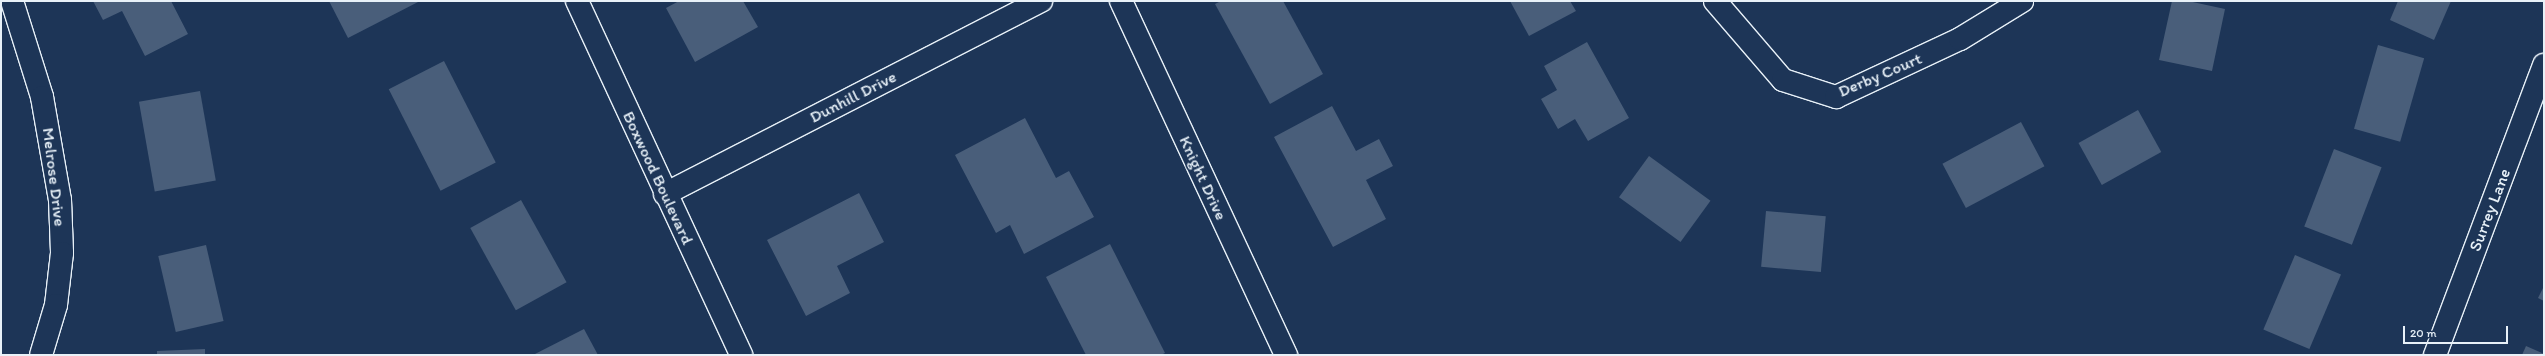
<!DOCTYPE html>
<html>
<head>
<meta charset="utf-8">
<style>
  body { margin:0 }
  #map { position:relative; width:2545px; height:356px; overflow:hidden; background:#1d3557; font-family:Itim,sans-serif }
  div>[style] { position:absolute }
  .building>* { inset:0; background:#495e7a; transform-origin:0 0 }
  .roads { filter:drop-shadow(1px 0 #e8f1f8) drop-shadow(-1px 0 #e8f1f8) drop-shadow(0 1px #e8f1f8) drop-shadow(0 -1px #e8f1f8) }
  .minor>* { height:22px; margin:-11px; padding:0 11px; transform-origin:11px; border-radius:11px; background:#1d3557 }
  span { translate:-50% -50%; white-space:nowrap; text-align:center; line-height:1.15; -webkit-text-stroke:3px #1d3557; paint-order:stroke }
  .street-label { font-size:17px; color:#e8f1f8 }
  .frame { position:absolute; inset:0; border:2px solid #e8f1f8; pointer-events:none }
  .scale { position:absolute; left:2403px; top:326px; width:105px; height:18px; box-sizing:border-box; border:2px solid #e8f1f8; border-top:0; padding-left:5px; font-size:12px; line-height:14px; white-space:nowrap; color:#e8f1f8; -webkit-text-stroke:3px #1d3557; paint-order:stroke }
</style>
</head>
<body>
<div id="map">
  <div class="building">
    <div style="clip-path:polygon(93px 1px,171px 1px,188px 34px,145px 56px,122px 11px,103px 20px)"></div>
    <div style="clip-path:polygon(329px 1px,420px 1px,348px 38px)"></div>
    <div style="clip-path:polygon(679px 1px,743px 1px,758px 27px,695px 62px,666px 8px)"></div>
    <div style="clip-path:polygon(1221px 1px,1283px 1px,1323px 74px,1270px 104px,1215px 4px)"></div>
    <div style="clip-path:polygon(1510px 1px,1570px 1px,1576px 11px,1529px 36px)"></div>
    <div style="clip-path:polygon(2172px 1px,2188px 1px,2225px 9px,2212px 71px,2159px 60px)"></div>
    <div style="clip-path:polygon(2398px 1px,2451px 1px,2434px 40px,2390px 20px)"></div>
    <div style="clip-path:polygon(1587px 42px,1629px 118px,1588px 141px,1575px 119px,1558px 129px,1541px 99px,1557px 90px,1544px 66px)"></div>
    <div style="left:2378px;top:45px;width:48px;height:87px;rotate:16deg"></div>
    <div style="left:444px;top:61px;width:114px;height:62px;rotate:63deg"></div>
    <div style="left:200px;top:91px;width:91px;height:62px;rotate:80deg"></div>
    <div style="clip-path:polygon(1332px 106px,1356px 151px,1379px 139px,1393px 166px,1366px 180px,1386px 219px,1333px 247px,1274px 137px)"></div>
    <div style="left:2138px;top:110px;width:48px;height:68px;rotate:61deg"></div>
    <div style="clip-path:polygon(1025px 118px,1056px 178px,1069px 171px,1094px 217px,1024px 254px,1010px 225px,996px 233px,955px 155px)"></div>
    <div style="left:2021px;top:122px;width:50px;height:89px;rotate:62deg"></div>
    <div style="left:2334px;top:149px;width:51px;height:83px;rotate:21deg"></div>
    <div style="left:1649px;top:156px;width:76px;height:51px;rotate:36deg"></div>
    <div style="clip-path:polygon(859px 193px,884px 242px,837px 266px,850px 293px,806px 316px,767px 240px)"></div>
    <div style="left:521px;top:200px;width:94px;height:58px;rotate:61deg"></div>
    <div style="left:1766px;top:211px;width:60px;height:56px;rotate:5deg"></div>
    <div style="clip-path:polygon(1110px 244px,1165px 353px,1161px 355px,1086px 355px,1046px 277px)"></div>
    <div style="left:206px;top:245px;width:78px;height:49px;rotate:77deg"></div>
    <div style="left:2295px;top:255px;width:50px;height:81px;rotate:23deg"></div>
    <div style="clip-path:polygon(2544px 286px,2544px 301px,2538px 298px)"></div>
    <div style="clip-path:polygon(584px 329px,598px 355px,533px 355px)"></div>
    <div style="clip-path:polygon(2526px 346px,2544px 354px,2544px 355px,2522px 355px)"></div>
    <div style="clip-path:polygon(205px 349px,205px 355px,157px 355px,157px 351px)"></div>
  </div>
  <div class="roads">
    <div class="minor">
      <div style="left:12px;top:1px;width:101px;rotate:72.6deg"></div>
      <div style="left:42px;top:97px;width:105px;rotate:80.1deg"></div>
      <div style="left:60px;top:200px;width:53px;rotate:87.8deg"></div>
      <div style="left:62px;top:253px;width:52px;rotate:96.6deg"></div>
      <div style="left:56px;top:305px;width:52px;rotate:106.7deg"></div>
      <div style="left:577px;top:1px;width:390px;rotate:65.1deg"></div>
      <div style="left:1121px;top:1px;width:391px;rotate:65deg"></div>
      <div style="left:1715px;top:1px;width:104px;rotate:49.3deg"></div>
      <div style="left:1783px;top:80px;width:56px;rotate:17.8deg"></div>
      <div style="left:1836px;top:97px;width:137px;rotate:-25.1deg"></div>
      <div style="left:1960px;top:39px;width:73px;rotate:-31.5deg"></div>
      <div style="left:665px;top:194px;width:423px;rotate:-27.2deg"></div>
      <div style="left:2435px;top:355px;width:310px;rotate:-69.4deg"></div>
    </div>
  </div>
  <div class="street-label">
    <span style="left:1880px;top:75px;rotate:-23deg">Derby Court</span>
    <span style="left:853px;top:97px;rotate:-27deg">Dunhill Drive</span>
    <span style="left:54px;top:177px;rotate:83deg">Melrose Drive</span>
    <span style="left:658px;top:178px;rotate:65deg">Boxwood Boulevard</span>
    <span style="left:1203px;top:178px;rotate:65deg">Knight Drive</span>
    <span style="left:2490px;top:210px;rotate:-69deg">Surrey Lane</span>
  </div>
  <div class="frame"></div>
  <div class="scale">20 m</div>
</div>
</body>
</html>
